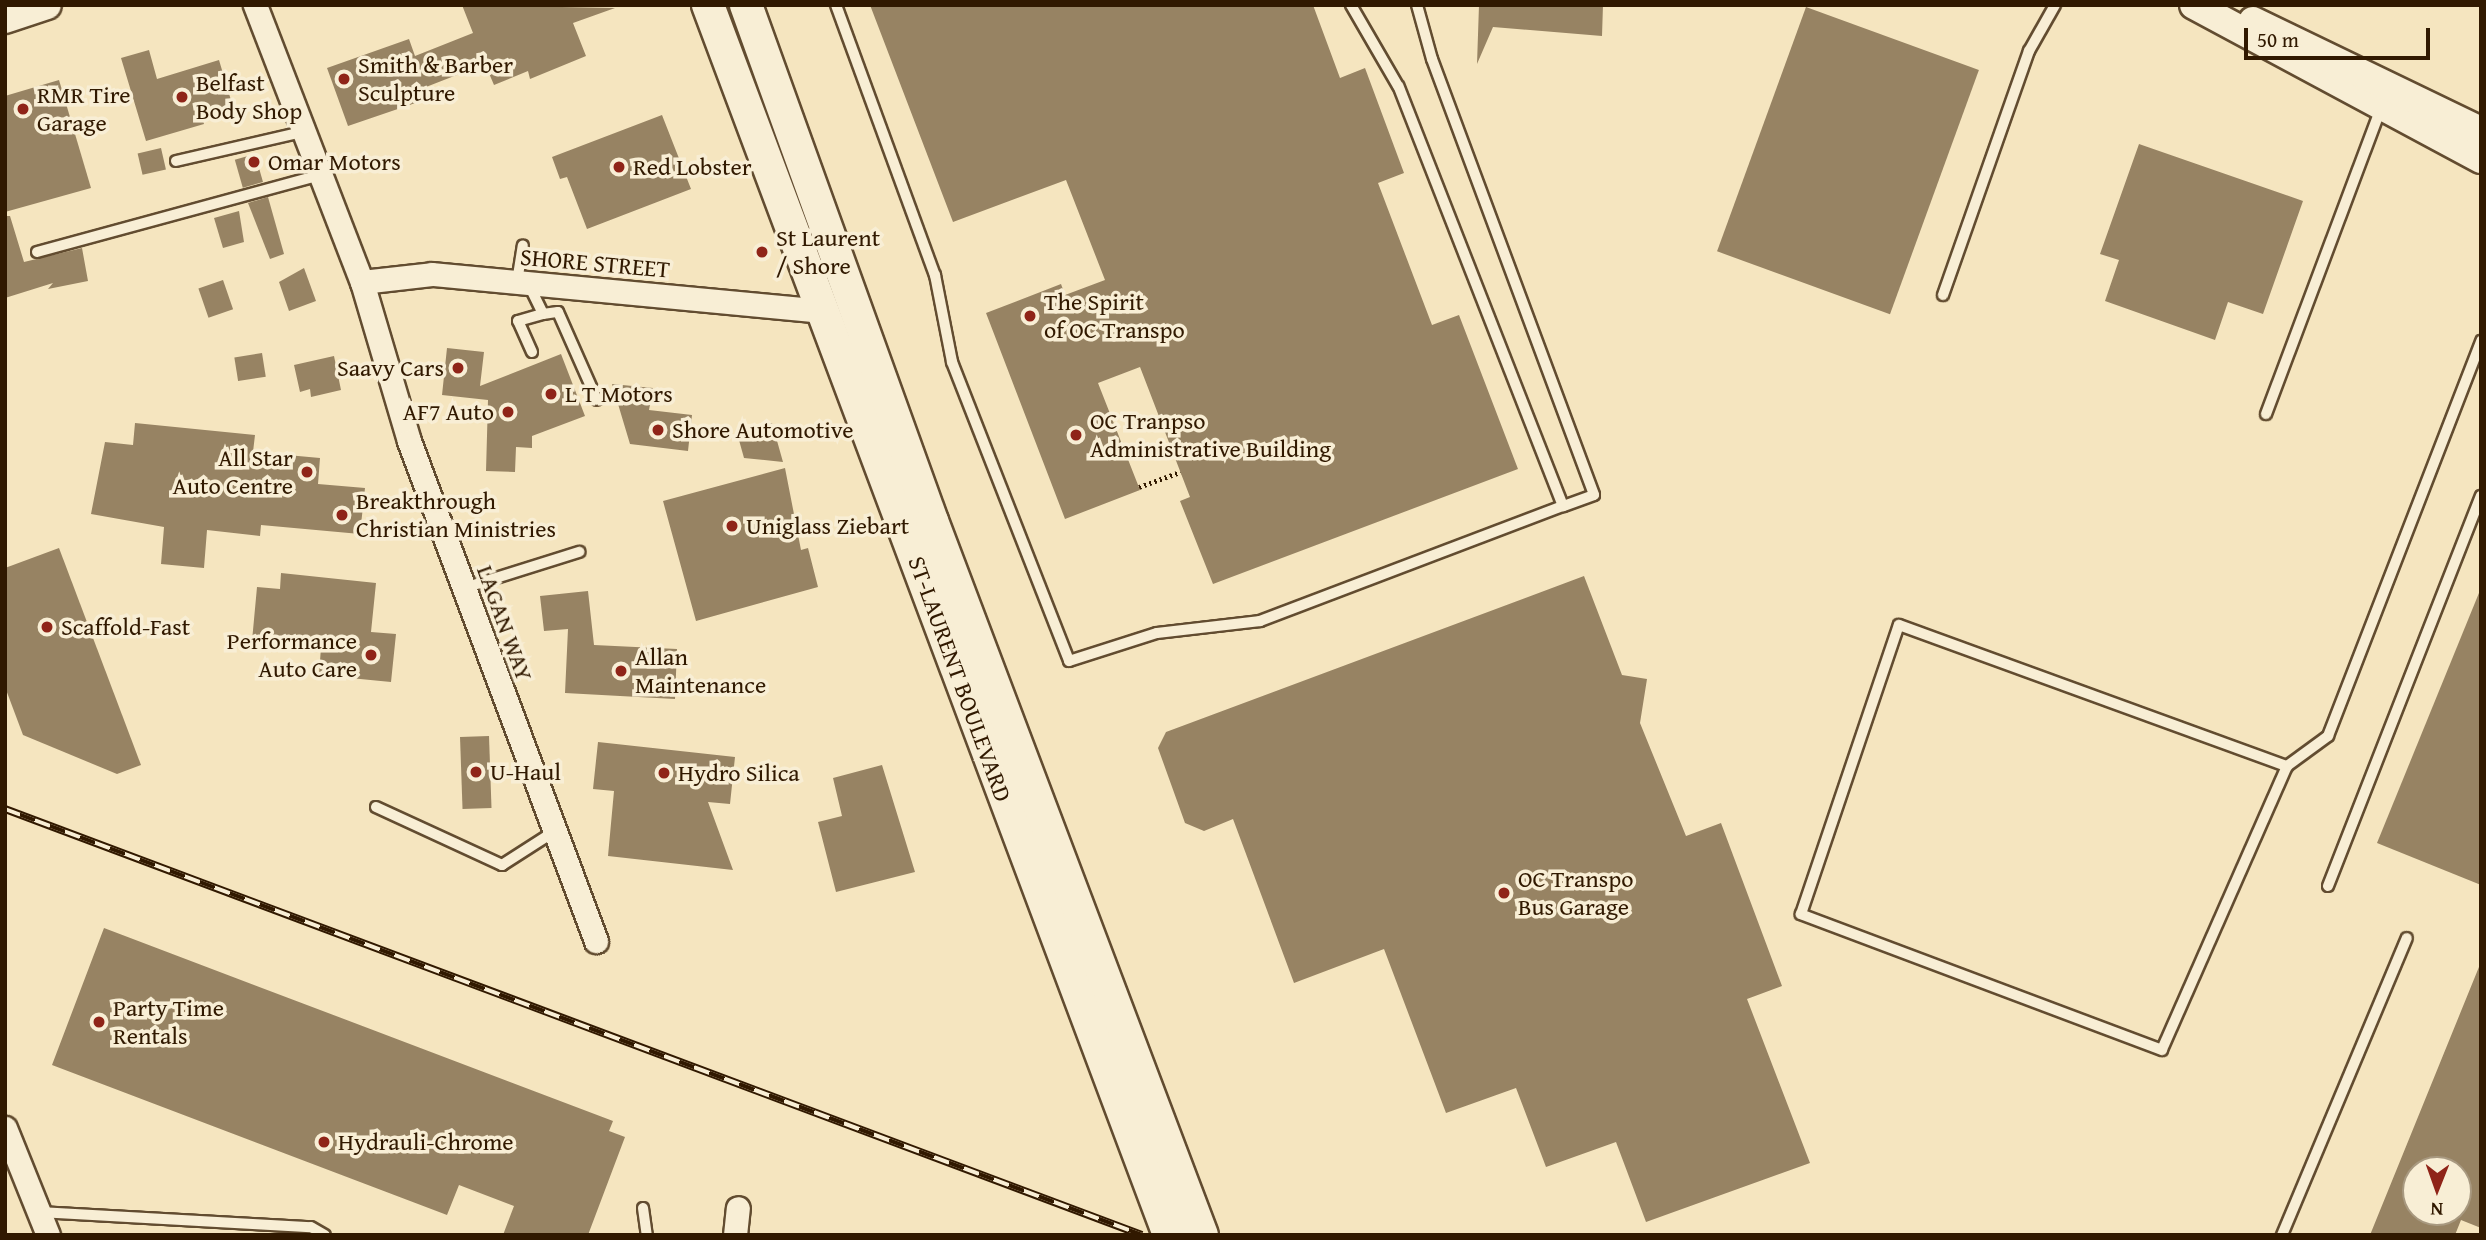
<!DOCTYPE html>
<html>
<head>
<meta charset="utf-8">
<style>
  body { margin:0 }
  #map { position:relative; width:2486px; height:1240px; overflow:hidden; background:#f5e5bf; font-family:"Gentium Book Plus",serif }
  div>[style] { position:absolute }
  .building>* { inset:0; background:#978363; transform-origin:0 0 }
  .path>* { height:4.5px; margin-top:-2.25px; transform-origin:0; background:repeating-linear-gradient(90deg,#311900 0 2px,transparent 0 5.5px) }
  .roads { filter:drop-shadow(2px 0 #624c30) drop-shadow(-2px 0 #624c30) drop-shadow(0 2px #624c30) drop-shadow(0 -2px #624c30) }
  .service>* { height:10px; margin:-5px; padding:0 5px; transform-origin:5px; border-radius:5px; background:#f8eed5 }
  .minor>* { height:23px; margin:-11.5px; padding:0 11.5px; transform-origin:11.5px; border-radius:11.5px; background:#f8eed5 }
  .tertiary>* { height:28px; margin:-14px; padding:0 14px; transform-origin:14px; border-radius:14px; background:#f8eed5 }
  .secondary>* { height:32px; margin:-16px; padding:0 16px; transform-origin:16px; border-radius:16px; background:#f8eed5 }
  .rail>* { height:8px; margin-top:-4px; transform-origin:0; background:repeating-linear-gradient(90deg,#f8eed5 0 16px,#311900 0 32px); box-sizing:border-box; border-block:2px solid #311900 }
  .dots>* { width:19px; height:19px; translate:-50% -50%; box-sizing:border-box; border:4px solid #f8eed5; border-radius:50% }
  span { translate:-50% -50%; white-space:nowrap; text-align:center; line-height:1.15; -webkit-text-stroke:7px #f8eed5; paint-order:stroke }
  .poi-label { font-size:24px; color:#311900 }
  .left { translate:0 -50%; text-align:left }
  .right { translate:-100% -50%; text-align:right }
  .street-label { font-size:24px; color:#311900 }
  .frame { position:absolute; inset:0; border:7px solid #311900; pointer-events:none }
  .north { position:absolute; left:2402px; top:1156px; width:70px; height:70px; box-sizing:border-box; background:#f8eed5; border:2px solid #a89980; border-radius:50%; rotate:181deg; font-size:19px; font-weight:700; line-height:28px; text-align:center; color:#311900 }
  .north::after { content:''; display:block; margin:auto; width:24px; height:32px; background:#8f2418; clip-path:polygon(50% 0,100% 100%,50% 72%,0 100%) }
  .scale { position:absolute; left:2244px; top:28px; width:186px; height:32px; box-sizing:border-box; border:4px solid #311900; border-top:0; padding-left:9px; font-size:21px; line-height:24px; white-space:nowrap; color:#311900; -webkit-text-stroke:5px #f8eed5; paint-order:stroke }
</style>
</head>
<body>
<div id="map">
  <div class="building">
    <div style="clip-path:polygon(462px 5px,615px 8px,573px 23px,586px 56px,530px 79px,528px 71px,494px 85px,485px 64px,426px 87px,430px 98px,348px 126px,327px 68px,409px 39px,415px 56px,473px 33px)"></div>
    <div style="clip-path:polygon(870px 5px,1313px 5px,1340px 78px,1365px 68px,1404px 173px,1378px 183px,1432px 325px,1459px 315px,1518px 469px,1213px 584px,1180px 501px,1190px 497px,1140px 367px,1098px 383px,1140px 490px,1065px 519px,986px 313px,1061px 284px,1065px 295px,1105px 280px,1066px 180px,953px 222px)"></div>
    <div style="clip-path:polygon(1479px 5px,1603px 5px,1602px 36px,1493px 27px,1477px 64px)"></div>
    <div style="left:1806px;top:7px;width:184px;height:260px;rotate:20deg"></div>
    <div style="clip-path:polygon(149px 50px,157px 79px,219px 60px,233px 107px,202px 116px,204px 124px,146px 141px,121px 58px)"></div>
    <div style="clip-path:polygon(59px 80px,91px 188px,5px 212px,5px 96px)"></div>
    <div style="clip-path:polygon(662px 115px,691px 189px,587px 229px,567px 177px,560px 179px,552px 157px)"></div>
    <div style="clip-path:polygon(2139px 144px,2303px 201px,2263px 314px,2228px 302px,2215px 340px,2105px 301px,2119px 260px,2100px 254px)"></div>
    <div style="left:161px;top:148px;width:22px;height:24px;rotate:77deg"></div>
    <div style="left:255px;top:154px;width:29px;height:21px;rotate:74deg"></div>
    <div style="clip-path:polygon(268px 197px,284px 254px,270px 259px,248px 203px)"></div>
    <div style="clip-path:polygon(239px 211px,244px 242px,223px 248px,214px 218px)"></div>
    <div style="clip-path:polygon(5px 216px,10px 216px,24px 262px,82px 248px,88px 281px,48px 289px,53px 283px,5px 298px)"></div>
    <div style="clip-path:polygon(304px 268px,316px 301px,289px 311px,279px 282px)"></div>
    <div style="left:223px;top:280px;width:31px;height:26px;rotate:71deg"></div>
    <div style="clip-path:polygon(447px 348px,484px 352px,480px 386px,561px 354px,585px 416px,532px 436px,532px 448px,516px 447px,515px 472px,486px 471px,488px 400px,442px 395px)"></div>
    <div style="left:262px;top:353px;width:24px;height:28px;rotate:81deg"></div>
    <div style="clip-path:polygon(334px 356px,341px 390px,311px 397px,310px 389px,300px 392px,294px 365px)"></div>
    <div style="clip-path:polygon(612px 384px,653px 388px,649px 410px,692px 415px,688px 451px,630px 444px)"></div>
    <div style="clip-path:polygon(135px 423px,255px 435px,253px 452px,320px 458px,318px 484px,365px 488px,360px 534px,261px 525px,260px 536px,207px 530px,204px 568px,161px 564px,164px 527px,91px 514px,105px 442px,133px 445px)"></div>
    <div style="clip-path:polygon(772px 423px,783px 462px,744px 458px,737px 433px)"></div>
    <div style="clip-path:polygon(785px 468px,801px 550px,808px 548px,818px 587px,696px 621px,663px 501px)"></div>
    <div style="clip-path:polygon(59px 548px,141px 765px,117px 774px,23px 735px,5px 687px,5px 568px)"></div>
    <div style="clip-path:polygon(281px 573px,376px 583px,371px 632px,396px 634px,391px 682px,319px 675px,321px 647px,252px 641px,257px 587px,280px 589px)"></div>
    <div style="clip-path:polygon(1584px 576px,1622px 675px,1647px 679px,1640px 723px,1686px 836px,1721px 823px,1782px 986px,1747px 999px,1810px 1163px,1646px 1222px,1616px 1142px,1546px 1167px,1516px 1088px,1446px 1113px,1384px 949px,1294px 983px,1233px 819px,1204px 831px,1185px 823px,1158px 748px,1166px 732px)"></div>
    <div style="clip-path:polygon(2481px 588px,2481px 885px,2377px 843px)"></div>
    <div style="clip-path:polygon(588px 591px,594px 645px,677px 649px,675px 699px,565px 693px,568px 629px,544px 631px,540px 596px)"></div>
    <div style="left:489px;top:736px;width:72px;height:29px;rotate:88deg"></div>
    <div style="clip-path:polygon(598px 742px,735px 757px,730px 804px,708px 802px,733px 870px,608px 856px,614px 791px,593px 789px)"></div>
    <div style="clip-path:polygon(882px 765px,915px 872px,836px 892px,818px 822px,842px 816px,833px 778px)"></div>
    <div style="clip-path:polygon(104px 928px,613px 1121px,609px 1131px,625px 1137px,588px 1235px,503px 1235px,514px 1206px,459px 1185px,447px 1215px,52px 1065px)"></div>
    <div style="clip-path:polygon(evenodd,2481px 962px,2481px 1228px,2461px 1220px,2455px 1235px,2370px 1235px,2481px 962px,2416px 1170px,2458px 1170px,2458px 1212px,2416px 1212px,2416px 1170px)"></div>
  </div>
  <div class="path">
    <div style="left:1139px;top:487px;width:44px;rotate:-20.1deg"></div>
  </div>
  <div class="roads">
    <div class="service">
      <div style="left:836px;top:5px;width:288px;rotate:69.9deg"></div>
      <div style="left:935px;top:275px;width:89px;rotate:78.9deg"></div>
      <div style="left:952px;top:362px;width:321px;rotate:68.6deg"></div>
      <div style="left:1069px;top:661px;width:92px;rotate:-17.7deg"></div>
      <div style="left:1157px;top:633px;width:104px;rotate:-6.6deg"></div>
      <div style="left:1260px;top:621px;width:324px;rotate:-20.8deg"></div>
      <div style="left:1563px;top:506px;width:451px;rotate:-111.4deg"></div>
      <div style="left:1398px;top:86px;width:94px;rotate:-120.1deg"></div>
      <div style="left:1417px;top:5px;width:56px;rotate:74.5deg"></div>
      <div style="left:1432px;top:59px;width:465px;rotate:69.6deg"></div>
      <div style="left:1594px;top:495px;width:33px;rotate:160deg"></div>
      <div style="left:176px;top:161px;width:130px;rotate:-12.9deg"></div>
      <div style="left:37px;top:252px;width:293px;rotate:-15.2deg"></div>
      <div style="left:517px;top:282px;width:37px;rotate:-81deg"></div>
      <div style="left:529px;top:285px;width:32px;rotate:64deg"></div>
      <div style="left:543px;top:314px;width:15px;rotate:-8deg"></div>
      <div style="left:558px;top:312px;width:96px;rotate:66.1deg"></div>
      <div style="left:1943px;top:295px;width:259px;rotate:-70.6deg"></div>
      <div style="left:2029px;top:51px;width:53px;rotate:-60.5deg"></div>
      <div style="left:532px;top:352px;width:34px;rotate:-114deg"></div>
      <div style="left:518px;top:321px;width:26px;rotate:-16deg"></div>
      <div style="left:2266px;top:414px;width:330px;rotate:-69.4deg"></div>
      <div style="left:464px;top:588px;width:121px;rotate:-17.4deg"></div>
      <div style="left:1899px;top:625px;width:413px;rotate:20deg"></div>
      <div style="left:2287px;top:766px;width:310px;rotate:113.8deg"></div>
      <div style="left:2162px;top:1050px;width:386px;rotate:-159.4deg"></div>
      <div style="left:1801px;top:914px;width:305px;rotate:-71.3deg"></div>
      <div style="left:2287px;top:766px;width:51px;rotate:-36.2deg"></div>
      <div style="left:2328px;top:736px;width:424px;rotate:-68.8deg"></div>
      <div style="left:376px;top:807px;width:139px;rotate:24.7deg"></div>
      <div style="left:502px;top:865px;width:63px;rotate:-32.7deg"></div>
      <div style="left:2328px;top:886px;width:419px;rotate:-68.6deg"></div>
      <div style="left:643px;top:1208px;width:27px;rotate:82deg"></div>
      <div style="left:39px;top:1212px;width:272px;rotate:3.2deg"></div>
      <div style="left:311px;top:1227px;width:16px;rotate:30deg"></div>
      <div style="left:2282px;top:1235px;width:322px;rotate:-67.2deg"></div>
    </div>
    <div class="minor">
      <div style="left:255px;top:5px;width:297px;rotate:68.9deg"></div>
      <div style="left:362px;top:282px;width:166px;rotate:73.5deg"></div>
      <div style="left:409px;top:441px;width:534px;rotate:69.49deg"></div>
      <div style="left:362px;top:282px;width:70px;rotate:-6.5deg"></div>
      <div style="left:432px;top:274px;width:392px;rotate:5.4deg"></div>
      <div style="left:5px;top:1128px;width:115px;rotate:68.1deg"></div>
      <div style="left:735px;top:1235px;width:27px;rotate:-84deg"></div>
    </div>
    <div class="tertiary">
      <div style="left:2194px;top:5px;width:326px;rotate:28.2deg"></div>
      <div style="left:5px;top:19px;width:44px;rotate:-18.4deg"></div>
      <div style="left:2253px;top:21px;width:253px;rotate:25.8deg"></div>
    </div>
    <div class="secondary">
      <div style="left:708px;top:5px;width:1314px;rotate:69.45deg"></div>
      <div style="left:746px;top:5px;width:548px;rotate:70.18deg"></div>
      <div style="left:932px;top:521px;width:763px;rotate:69.29deg"></div>
    </div>
  </div>
  <div class="rail">
    <div style="left:5px;top:809px;width:1214px;rotate:20.54deg"></div>
  </div>
  <div class="dots">
    <div style="left:344px;top:79px;background:#8f2418"></div>
    <div style="left:182px;top:97px;background:#8f2418"></div>
    <div style="left:23px;top:109px;background:#8f2418"></div>
    <div style="left:254px;top:162px;background:#8f2418"></div>
    <div style="left:619px;top:167px;background:#8f2418"></div>
    <div style="left:762px;top:252px;background:#8f2418"></div>
    <div style="left:1030px;top:316px;background:#8f2418"></div>
    <div style="left:458px;top:368px;background:#8f2418"></div>
    <div style="left:551px;top:394px;background:#8f2418"></div>
    <div style="left:508px;top:412px;background:#8f2418"></div>
    <div style="left:658px;top:430px;background:#8f2418"></div>
    <div style="left:1076px;top:435px;background:#8f2418"></div>
    <div style="left:307px;top:472px;background:#8f2418"></div>
    <div style="left:342px;top:515px;background:#8f2418"></div>
    <div style="left:732px;top:526px;background:#8f2418"></div>
    <div style="left:47px;top:627px;background:#8f2418"></div>
    <div style="left:371px;top:655px;background:#8f2418"></div>
    <div style="left:621px;top:671px;background:#8f2418"></div>
    <div style="left:476px;top:772px;background:#8f2418"></div>
    <div style="left:664px;top:773px;background:#8f2418"></div>
    <div style="left:1504px;top:893px;background:#8f2418"></div>
    <div style="left:99px;top:1022px;background:#8f2418"></div>
    <div style="left:324px;top:1142px;background:#8f2418"></div>
  </div>
  <div class="poi-label">
    <span class="left" style="left:358px;top:79px">Smith &amp; Barber<br>Sculpture</span>
    <span class="left" style="left:196px;top:97px">Belfast<br>Body Shop</span>
    <span class="left" style="left:37px;top:109px">RMR Tire<br>Garage</span>
    <span class="left" style="left:268px;top:162px">Omar Motors</span>
    <span class="left" style="left:633px;top:167px">Red Lobster</span>
    <span class="left" style="left:776px;top:252px">St Laurent<br>/ Shore</span>
    <span class="left" style="left:1044px;top:316px">The Spirit<br>of OC Transpo</span>
    <span class="right" style="left:444px;top:368px">Saavy Cars</span>
    <span class="left" style="left:565px;top:394px">L T Motors</span>
    <span class="right" style="left:494px;top:412px">AF7 Auto</span>
    <span class="left" style="left:1090px;top:435px">OC Tranpso<br>Administrative Building</span>
    <span class="left" style="left:672px;top:430px">Shore Automotive</span>
    <span class="right" style="left:293px;top:472px">All Star<br>Auto Centre</span>
    <span class="left" style="left:356px;top:515px">Breakthrough<br>Christian Ministries</span>
    <span class="left" style="left:746px;top:526px">Uniglass Ziebart</span>
    <span class="left" style="left:61px;top:627px">Scaffold-Fast</span>
    <span class="right" style="left:357px;top:655px">Performance<br>Auto Care</span>
    <span class="left" style="left:635px;top:671px">Allan<br>Maintenance</span>
    <span class="left" style="left:490px;top:772px">U-Haul</span>
    <span class="left" style="left:678px;top:773px">Hydro Silica</span>
    <span class="left" style="left:1518px;top:893px">OC Transpo<br>Bus Garage</span>
    <span class="left" style="left:113px;top:1022px">Party Time<br>Rentals</span>
    <span class="left" style="left:338px;top:1142px">Hydrauli-Chrome</span>
  </div>
  <div class="street-label">
    <span style="left:595px;top:263px;rotate:5deg">SHORE STREET</span>
    <span style="left:505px;top:623px;rotate:70deg">LAGAN WAY</span>
    <span style="left:960px;top:679px;rotate:70deg">ST-LAURENT BOULEVARD</span>
  </div>
  <div class="frame"></div>
  <div class="north">N</div>
  <div class="scale">50 m</div>
</div>
</body>
</html>
